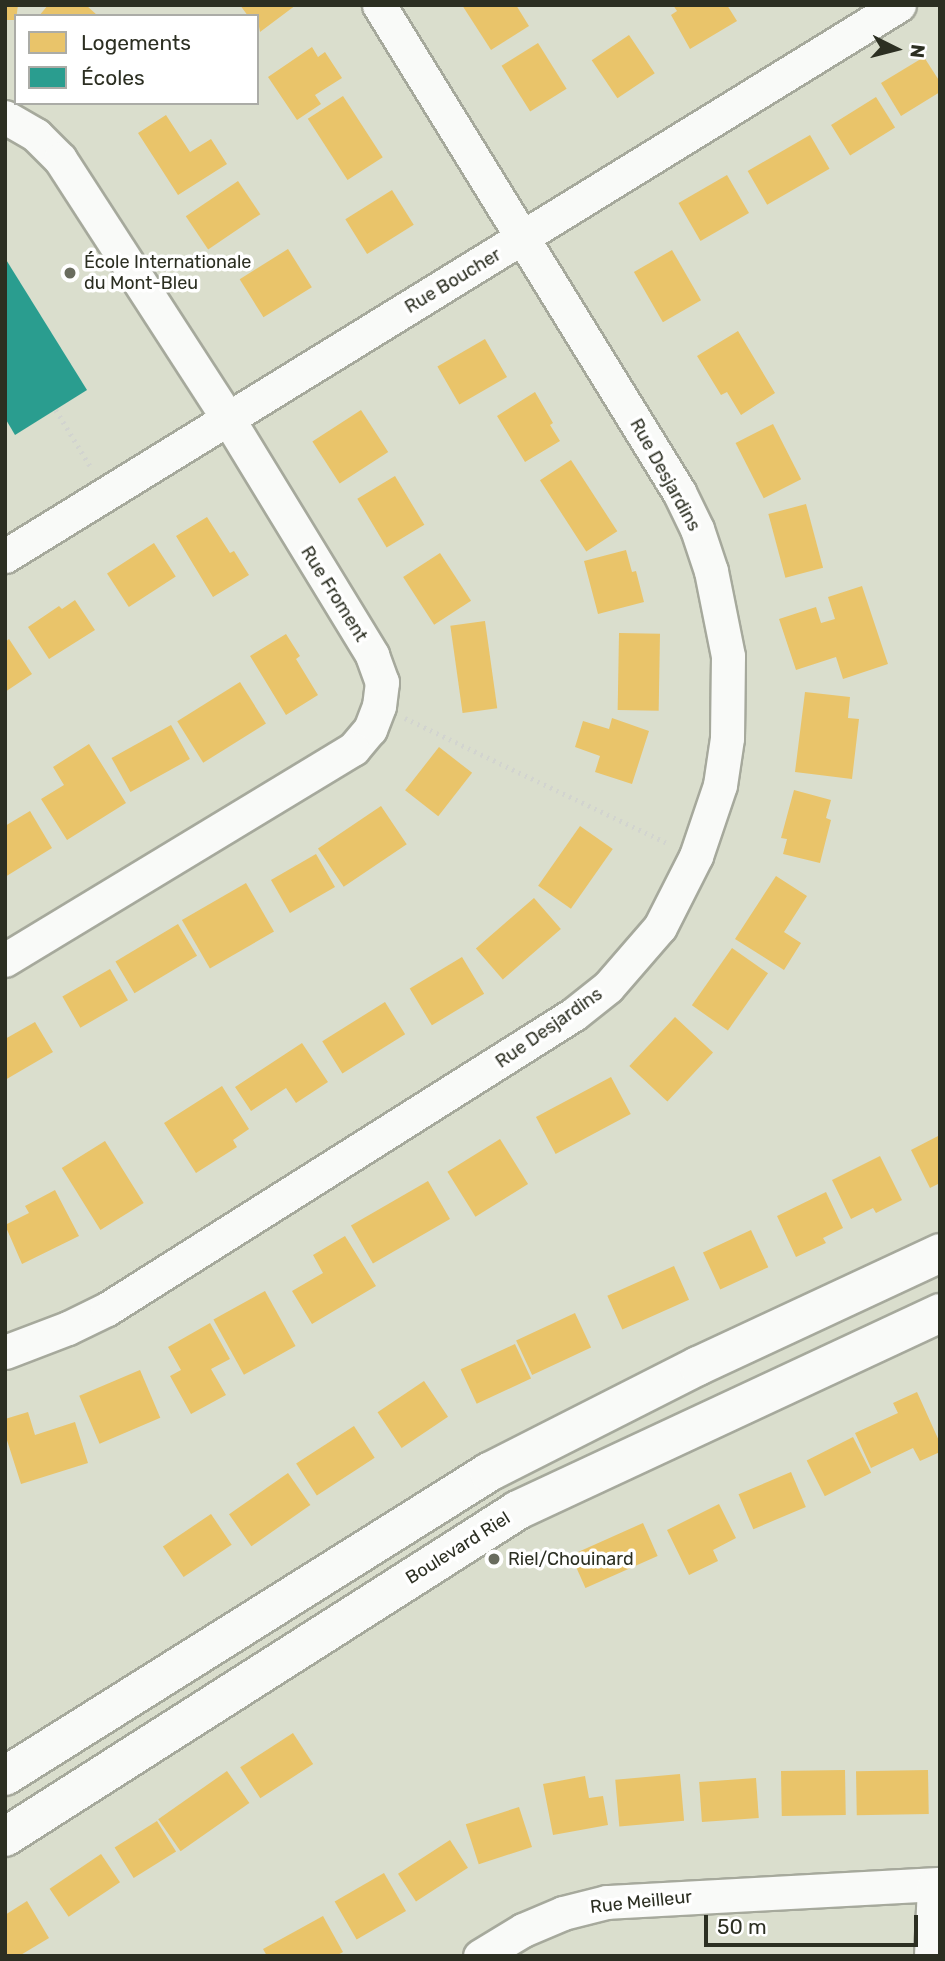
<!DOCTYPE html>
<html>
<head>
<meta charset="utf-8">
<style>
  body { margin:0 }
  #map { position:relative; width:945px; height:1961px; overflow:hidden; background:#dadecd; font-family:Rubik,sans-serif }
  div>[style] { position:absolute }
  .homes>* { inset:0; background:#e9c46a; transform-origin:0 0 }
  .schools>* { inset:0; background:#2a9d8f }
  .path>* { height:4.5px; margin-top:-2.25px; transform-origin:0; background:repeating-linear-gradient(90deg,#d2d4cf 0 2px,transparent 0 7px) }
  .roads { filter:drop-shadow(2px 0 #a6a99c) drop-shadow(-2px 0 #a6a99c) drop-shadow(0 2px #a6a99c) drop-shadow(0 -2px #a6a99c) }
  .street>* { height:33px; margin:-16.5px; padding:0 16.5px; transform-origin:16.5px; border-radius:16.5px; background:#f9faf8 }
  .secondary>* { height:38px; margin:-19px; padding:0 19px; transform-origin:19px; border-radius:19px; background:#f9faf8 }
  .dots>* { width:19px; height:19px; translate:-50% -50%; box-sizing:border-box; border:4px solid #fff; border-radius:50% }
  span { translate:-50% -50%; white-space:nowrap; text-align:center; line-height:1.15; -webkit-text-stroke:7px #fff; paint-order:stroke }
  .poi-label { font-size:18px; color:#2c2f22 }
  .left { translate:0 -50%; text-align:left }
  .street-label { font-size:18px; color:#2c2f22 }
  .frame { position:absolute; inset:0; border:7px solid #2c2f22; pointer-events:none }
  .legend { position:absolute; left:14px; top:14px; width:245px; height:91px; box-sizing:border-box; background:#fff; border:2px solid #abaca7; margin:0; padding:9px 12px; list-style:none; font-size:21px; color:#2c2f22 }
  .legend li { display:flex; align-items:center; gap:14px; height:35px }
  .legend b { width:35px; border:2px solid #abaca7 }
  .north { position:absolute; left:861px; top:14px; width:70px; height:70px; -webkit-text-stroke:5px #fff; paint-order:stroke; rotate:96deg; font-size:19px; font-weight:700; line-height:28px; text-align:center; color:#2c2f22 }
  .north::after { content:''; display:block; margin:auto; width:24px; height:32px; background:#2c2f22; clip-path:polygon(50% 0,100% 100%,50% 72%,0 100%) }
  .scale { position:absolute; left:704px; top:1915px; width:214px; height:32px; box-sizing:border-box; border:4px solid #2c2f22; border-top:0; padding-left:9px; font-size:21px; line-height:24px; white-space:nowrap; color:#2c2f22; -webkit-text-stroke:5px #fff; paint-order:stroke }
</style>
</head>
<body>
<div id="map">
  <div class="homes">
    <div style="clip-path:polygon(5px 5px,18px 5px,16px 20px,5px 20px)"></div>
    <div style="clip-path:polygon(48px 5px,86px 5px,98px 16px,39px 16px)"></div>
    <div style="clip-path:polygon(240px 5px,296px 5px,260px 32px,257px 16px,248px 16px)"></div>
    <div style="clip-path:polygon(462px 5px,516px 5px,529px 26px,491px 50px)"></div>
    <div style="clip-path:polygon(673px 5px,727px 5px,737px 21px,690px 49px,671px 15px,677px 11px)"></div>
    <div style="left:629px;top:35px;width:46px;height:45px;rotate:56deg"></div>
    <div style="left:538px;top:43px;width:54px;height:43px;rotate:58deg"></div>
    <div style="clip-path:polygon(312px 47px,318px 57px,325px 52px,342px 78px,315px 95px,321px 104px,297px 120px,268px 77px)"></div>
    <div style="clip-path:polygon(924px 57px,940px 82px,940px 92px,901px 116px,881px 83px)"></div>
    <div style="left:343px;top:96px;width:73px;height:42px;rotate:57deg"></div>
    <div style="left:876px;top:97px;width:36px;height:53px;rotate:58deg"></div>
    <div style="clip-path:polygon(166px 115px,190px 152px,211px 139px,227px 164px,178px 195px,138px 133px)"></div>
    <div style="left:810px;top:135px;width:39px;height:72px;rotate:60deg"></div>
    <div style="left:727px;top:175px;width:44px;height:56px;rotate:60deg"></div>
    <div style="left:238px;top:181px;width:40px;height:63px;rotate:56deg"></div>
    <div style="left:392px;top:190px;width:41px;height:55px;rotate:58deg"></div>
    <div style="left:288px;top:249px;width:45px;height:57px;rotate:58deg"></div>
    <div style="left:672px;top:250px;width:58px;height:44px;rotate:60deg"></div>
    <div style="clip-path:polygon(738px 331px,775px 393px,741px 415px,727px 392px,721px 395px,697px 356px)"></div>
    <div style="left:485px;top:339px;width:44px;height:55px;rotate:60deg"></div>
    <div style="clip-path:polygon(535px 392px,553px 423px,550px 425px,560px 441px,525px 462px,497px 416px)"></div>
    <div style="left:361px;top:410px;width:50px;height:58px;rotate:57deg"></div>
    <div style="left:773px;top:424px;width:62px;height:42px;rotate:63deg"></div>
    <div style="left:571px;top:460px;width:85px;height:37px;rotate:57deg"></div>
    <div style="left:395px;top:476px;width:57px;height:44px;rotate:59deg"></div>
    <div style="left:806px;top:504px;width:66px;height:39px;rotate:75deg"></div>
    <div style="clip-path:polygon(207px 517px,230px 553px,234px 551px,249px 575px,213px 597px,176px 536px)"></div>
    <div style="left:154px;top:543px;width:40px;height:56px;rotate:57deg"></div>
    <div style="clip-path:polygon(626px 550px,632px 572px,636px 571px,644px 602px,598px 614px,584px 561px)"></div>
    <div style="left:440px;top:553px;width:57px;height:44px;rotate:57deg"></div>
    <div style="clip-path:polygon(862px 586px,888px 664px,843px 679px,836px 657px,796px 670px,779px 619px,816px 607px,821px 623px,835px 619px,828px 597px)"></div>
    <div style="clip-path:polygon(75px 600px,95px 630px,49px 659px,28px 627px,59px 606px,62px 609px)"></div>
    <div style="left:485px;top:621px;width:88px;height:35px;rotate:82deg"></div>
    <div style="left:619px;top:633px;width:41px;height:77px;rotate:1deg"></div>
    <div style="clip-path:polygon(286px 634px,300px 656px,296px 659px,318px 695px,286px 715px,250px 656px)"></div>
    <div style="clip-path:polygon(9px 639px,32px 674px,5px 692px,5px 642px)"></div>
    <div style="left:240px;top:682px;width:49px;height:74px;rotate:58deg"></div>
    <div style="clip-path:polygon(805px 692px,850px 697px,848px 718px,859px 719px,852px 779px,795px 772px)"></div>
    <div style="clip-path:polygon(612px 718px,649px 731px,632px 784px,595px 772px,600px 756px,575px 747px,583px 721px,609px 729px)"></div>
    <div style="left:171px;top:725px;width:39px;height:68px;rotate:61deg"></div>
    <div style="clip-path:polygon(89px 744px,126px 803px,67px 840px,41px 799px,64px 785px,53px 767px)"></div>
    <div style="left:439px;top:747px;width:42px;height:55px;rotate:38deg"></div>
    <div style="clip-path:polygon(794px 790px,831px 800px,826px 818px,831px 820px,820px 863px,783px 854px,787px 839px,781px 838px)"></div>
    <div style="left:381px;top:806px;width:46px;height:76px;rotate:56deg"></div>
    <div style="clip-path:polygon(30px 811px,52px 848px,5px 877px,5px 826px)"></div>
    <div style="left:580px;top:826px;width:40px;height:73px;rotate:35deg"></div>
    <div style="left:316px;top:854px;width:38px;height:52px;rotate:60deg"></div>
    <div style="clip-path:polygon(776px 876px,807px 896px,784px 932px,801px 943px,784px 970px,735px 939px)"></div>
    <div style="left:246px;top:883px;width:56px;height:74px;rotate:60deg"></div>
    <div style="left:534px;top:898px;width:41px;height:77px;rotate:49deg"></div>
    <div style="left:178px;top:924px;width:37px;height:73px;rotate:59deg"></div>
    <div style="left:732px;top:948px;width:44px;height:70px;rotate:35deg"></div>
    <div style="left:462px;top:957px;width:43px;height:61px;rotate:59deg"></div>
    <div style="left:110px;top:969px;width:36px;height:55px;rotate:60deg"></div>
    <div style="left:385px;top:1002px;width:38px;height:74px;rotate:58deg"></div>
    <div style="left:675px;top:1017px;width:52px;height:67px;rotate:43deg"></div>
    <div style="clip-path:polygon(35px 1022px,53px 1052px,5px 1080px,5px 1039px)"></div>
    <div style="clip-path:polygon(302px 1043px,328px 1082px,296px 1103px,286px 1088px,251px 1111px,235px 1087px)"></div>
    <div style="left:611px;top:1077px;width:42px;height:85px;rotate:62deg"></div>
    <div style="clip-path:polygon(222px 1086px,249px 1129px,233px 1140px,237px 1147px,196px 1173px,164px 1123px)"></div>
    <div style="clip-path:polygon(940px 1135px,940px 1183px,930px 1188px,911px 1150px)"></div>
    <div style="left:500px;top:1139px;width:53px;height:62px;rotate:58deg"></div>
    <div style="left:105px;top:1141px;width:73px;height:51px;rotate:58deg"></div>
    <div style="clip-path:polygon(880px 1156px,902px 1200px,876px 1213px,873px 1208px,851px 1219px,832px 1180px)"></div>
    <div style="left:428px;top:1181px;width:44px;height:89px;rotate:60deg"></div>
    <div style="clip-path:polygon(55px 1190px,79px 1236px,22px 1264px,5px 1225px,29px 1213px,25px 1206px)"></div>
    <div style="clip-path:polygon(826px 1192px,843px 1228px,823px 1238px,826px 1243px,796px 1257px,777px 1216px)"></div>
    <div style="left:751px;top:1230px;width:41px;height:53px;rotate:65deg"></div>
    <div style="clip-path:polygon(345px 1236px,376px 1286px,312px 1324px,292px 1291px,323px 1273px,313px 1255px)"></div>
    <div style="left:674px;top:1266px;width:37px;height:73px;rotate:66deg"></div>
    <div style="left:265px;top:1291px;width:63px;height:59px;rotate:61deg"></div>
    <div style="left:575px;top:1313px;width:38px;height:65px;rotate:65deg"></div>
    <div style="clip-path:polygon(210px 1323px,230px 1359px,211px 1369px,226px 1395px,191px 1414px,170px 1376px,181px 1370px,168px 1347px)"></div>
    <div style="left:515px;top:1344px;width:38px;height:60px;rotate:65deg"></div>
    <div style="left:140px;top:1370px;width:52px;height:66px;rotate:67deg"></div>
    <div style="left:424px;top:1381px;width:43px;height:56px;rotate:56deg"></div>
    <div style="clip-path:polygon(917px 1392px,940px 1443px,940px 1452px,920px 1461px,913px 1448px,871px 1468px,855px 1433px,898px 1413px,893px 1403px)"></div>
    <div style="clip-path:polygon(28px 1412px,35px 1435px,75px 1422px,88px 1463px,21px 1484px,5px 1434px,5px 1419px)"></div>
    <div style="left:354px;top:1426px;width:38px;height:69px;rotate:57deg"></div>
    <div style="left:853px;top:1437px;width:40px;height:52px;rotate:63deg"></div>
    <div style="left:791px;top:1472px;width:38px;height:57px;rotate:67deg"></div>
    <div style="left:288px;top:1473px;width:39px;height:72px;rotate:55deg"></div>
    <div style="clip-path:polygon(719px 1504px,736px 1538px,713px 1550px,718px 1561px,689px 1575px,667px 1530px)"></div>
    <div style="left:211px;top:1514px;width:37px;height:58px;rotate:56deg"></div>
    <div style="left:643px;top:1523px;width:36px;height:79px;rotate:66deg"></div>
    <div style="left:293px;top:1733px;width:37px;height:63px;rotate:57deg"></div>
    <div style="left:845px;top:1770px;width:45px;height:64px;rotate:89deg"></div>
    <div style="left:928px;top:1770px;width:44px;height:72px;rotate:89deg"></div>
    <div style="left:227px;top:1771px;width:39px;height:84px;rotate:55deg"></div>
    <div style="left:680px;top:1774px;width:47px;height:65px;rotate:85deg"></div>
    <div style="clip-path:polygon(585px 1776px,589px 1798px,603px 1796px,608px 1825px,553px 1835px,543px 1784px)"></div>
    <div style="left:756px;top:1778px;width:40px;height:57px;rotate:86deg"></div>
    <div style="left:519px;top:1807px;width:42px;height:56px;rotate:72deg"></div>
    <div style="left:157px;top:1821px;width:36px;height:50px;rotate:58deg"></div>
    <div style="left:450px;top:1840px;width:33px;height:62px;rotate:57deg"></div>
    <div style="left:101px;top:1854px;width:34px;height:62px;rotate:56deg"></div>
    <div style="left:384px;top:1873px;width:44px;height:57px;rotate:60deg"></div>
    <div style="clip-path:polygon(27px 1901px,49px 1938px,19px 1956px,5px 1956px,5px 1915px)"></div>
    <div style="clip-path:polygon(323px 1916px,343px 1952px,336px 1956px,267px 1956px,263px 1949px)"></div>
  </div>
  <div class="schools">
    <div style="clip-path:polygon(5px 258px,87px 390px,15px 435px,5px 418px)"></div>
  </div>
  <div class="path">
    <div style="left:56px;top:410px;width:69px;rotate:58.6deg"></div>
    <div style="left:405px;top:718px;width:293px;rotate:25.5deg"></div>
  </div>
  <div class="roads">
    <div class="street">
      <div style="left:5px;top:117px;width:36px;rotate:30deg"></div>
      <div style="left:36px;top:135px;width:34px;rotate:45deg"></div>
      <div style="left:60px;top:159px;width:307px;rotate:57.1deg"></div>
      <div style="left:227px;top:417px;width:279px;rotate:58.6deg"></div>
      <div style="left:372px;top:655px;width:29px;rotate:70deg"></div>
      <div style="left:382px;top:682px;width:24px;rotate:97deg"></div>
      <div style="left:379px;top:706px;width:25px;rotate:111deg"></div>
      <div style="left:370px;top:729px;width:26px;rotate:130deg"></div>
      <div style="left:353px;top:749px;width:407px;rotate:148.8deg"></div>
      <div style="left:5px;top:556px;width:1050px;rotate:-31.65deg"></div>
      <div style="left:5px;top:1352px;width:67px;rotate:-20.9deg"></div>
      <div style="left:68px;top:1328px;width:43px;rotate:-26deg"></div>
      <div style="left:107px;top:1309px;width:552px;rotate:-32.28deg"></div>
      <div style="left:574px;top:1014px;width:43px;rotate:-38.5deg"></div>
      <div style="left:608px;top:987px;width:79px;rotate:-49.1deg"></div>
      <div style="left:660px;top:927px;width:80px;rotate:-63.1deg"></div>
      <div style="left:696px;top:856px;width:75px;rotate:-71.3deg"></div>
      <div style="left:720px;top:785px;width:48px;rotate:-81.5deg"></div>
      <div style="left:727px;top:738px;width:82px;rotate:-89.3deg"></div>
      <div style="left:728px;top:656px;width:87px;rotate:-101.3deg"></div>
      <div style="left:711px;top:571px;width:44px;rotate:-108.4deg"></div>
      <div style="left:697px;top:529px;width:41px;rotate:-115.9deg"></div>
      <div style="left:679px;top:492px;width:572px;rotate:-121.63deg"></div>
      <div style="left:480px;top:1956px;width:50px;rotate:-31.2deg"></div>
      <div style="left:523px;top:1930px;width:43px;rotate:-23deg"></div>
      <div style="left:563px;top:1913px;width:45px;rotate:-14deg"></div>
      <div style="left:607px;top:1902px;width:333px;rotate:-3.1deg"></div>
      <div style="left:931px;top:1956px;width:71px;rotate:-87.6deg"></div>
    </div>
    <div class="secondary">
      <div style="left:5px;top:1776px;width:572px;rotate:-32.13deg"></div>
      <div style="left:489px;top:1472px;width:234px;rotate:-26.9deg"></div>
      <div style="left:698px;top:1366px;width:267px;rotate:-25deg"></div>
      <div style="left:5px;top:1837px;width:608px;rotate:-32.51deg"></div>
      <div style="left:518px;top:1510px;width:466px;rotate:-25deg"></div>
    </div>
  </div>
  <div class="dots">
    <div style="left:70px;top:273px;background:#696c5e"></div>
    <div style="left:494px;top:1559px;background:#696c5e"></div>
  </div>
  <div class="poi-label">
    <span class="left" style="left:84px;top:273px">École Internationale<br>du Mont-Bleu</span>
    <span class="left" style="left:508px;top:1559px">Riel/Chouinard</span>
  </div>
  <div class="street-label">
    <span style="left:453px;top:281px;rotate:-31deg">Rue Boucher</span>
    <span style="left:665px;top:475px;rotate:61deg">Rue Desjardins</span>
    <span style="left:334px;top:594px;rotate:58deg">Rue Froment</span>
    <span style="left:549px;top:1028px;rotate:-35deg">Rue Desjardins</span>
    <span style="left:458px;top:1548px;rotate:-32deg">Boulevard Riel</span>
    <span style="left:641px;top:1902px;rotate:-6deg">Rue Meilleur</span>
  </div>
  <div class="frame"></div>
  <ul class="legend">
  <li><b style="height:19px;background:#e9c46a"></b>Logements</li>
  <li><b style="height:19px;background:#2a9d8f"></b>Écoles</li>
  </ul>
  <div class="north">N</div>
  <div class="scale">50 m</div>
</div>
</body>
</html>
